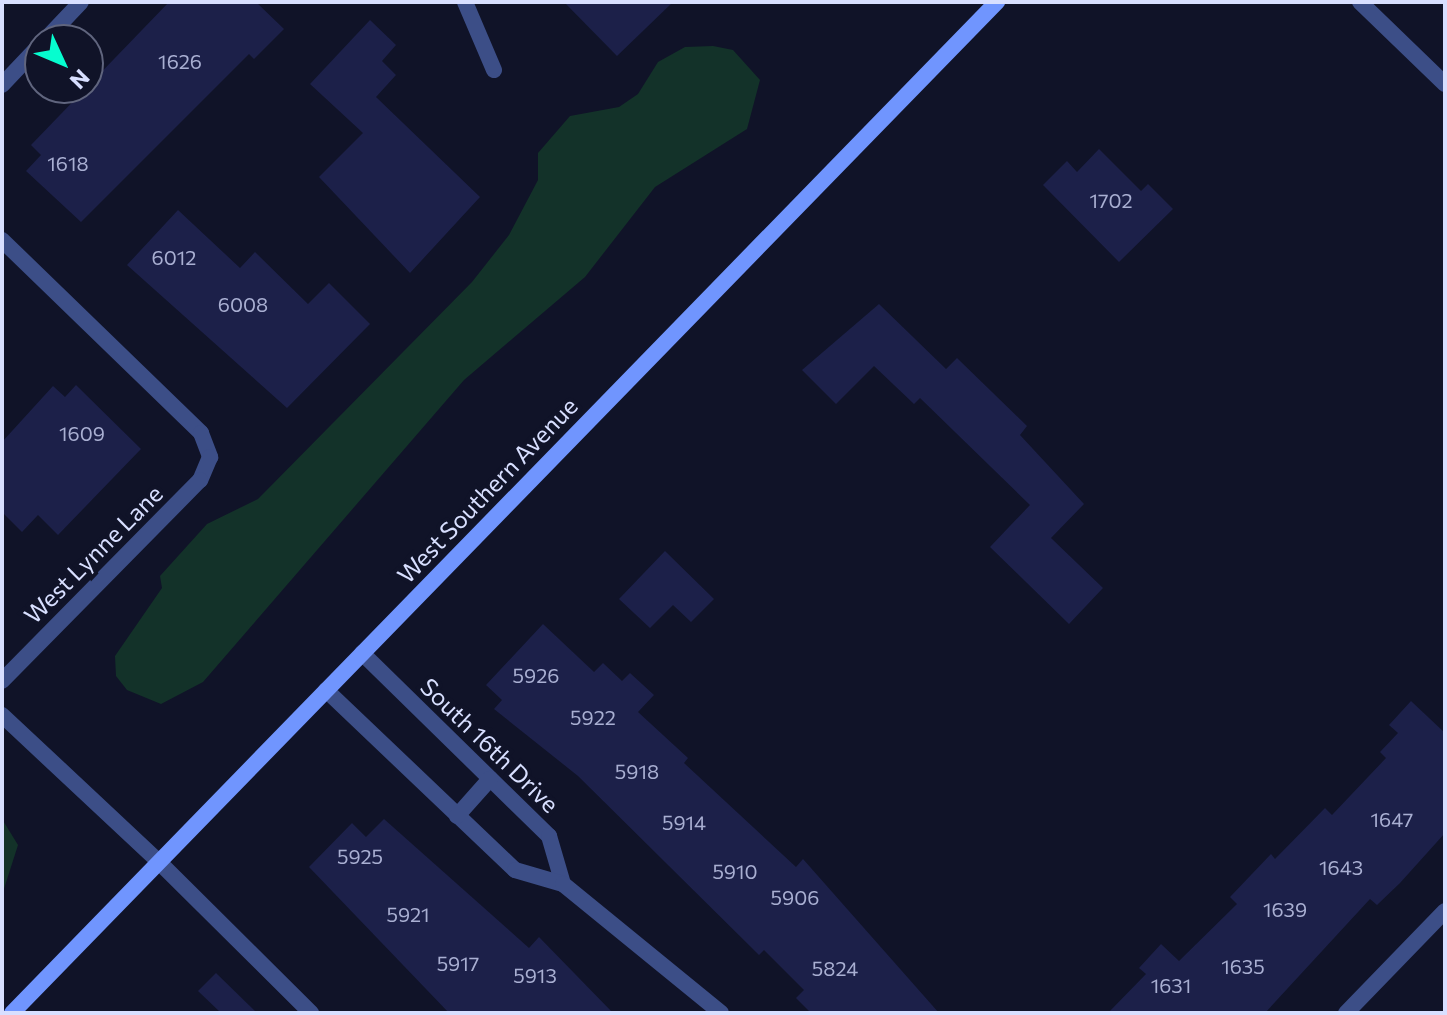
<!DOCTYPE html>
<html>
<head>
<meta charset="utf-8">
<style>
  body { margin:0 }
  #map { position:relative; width:1447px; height:1015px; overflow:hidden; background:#101328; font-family:Commissioner,sans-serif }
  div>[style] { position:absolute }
  .green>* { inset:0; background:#133229 }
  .building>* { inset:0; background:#1c2049 }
  .lane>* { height:16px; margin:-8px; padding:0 8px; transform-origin:8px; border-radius:8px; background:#3c4e87 }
  .street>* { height:16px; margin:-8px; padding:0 8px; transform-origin:8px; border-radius:8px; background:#3c4e87 }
  .secondary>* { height:16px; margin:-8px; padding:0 8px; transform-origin:8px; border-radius:8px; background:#7095fe }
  span { translate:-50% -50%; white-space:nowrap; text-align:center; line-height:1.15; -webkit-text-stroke:8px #101328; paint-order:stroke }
  .number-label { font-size:20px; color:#a9afd2 }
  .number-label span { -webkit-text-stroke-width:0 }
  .street-label { font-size:24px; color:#d8dfff }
  .frame { position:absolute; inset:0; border:4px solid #d8dfff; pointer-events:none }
  .north { position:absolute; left:24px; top:24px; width:80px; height:80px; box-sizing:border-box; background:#101328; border:2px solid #60657e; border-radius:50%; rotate:134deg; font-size:22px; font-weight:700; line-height:32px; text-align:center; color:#d8dfff }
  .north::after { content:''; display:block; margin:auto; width:28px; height:36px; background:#06fdcf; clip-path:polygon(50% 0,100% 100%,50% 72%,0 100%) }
</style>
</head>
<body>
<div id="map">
  <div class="green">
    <div style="clip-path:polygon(713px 46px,733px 50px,760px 80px,747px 129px,655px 187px,585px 277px,464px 380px,203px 682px,161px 704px,127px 690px,116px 676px,115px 656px,162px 588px,160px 576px,207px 524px,258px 499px,472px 282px,509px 235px,538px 180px,538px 153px,570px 116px,619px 107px,638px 94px,658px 62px,685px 47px)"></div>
    <div style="clip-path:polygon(2px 819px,18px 845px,2px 895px)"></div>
  </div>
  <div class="building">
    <div style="clip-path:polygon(169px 2px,256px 2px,284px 29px,254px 59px,249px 54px,81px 222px,26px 171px,41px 155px,31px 145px)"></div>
    <div style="clip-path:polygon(564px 2px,673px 2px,617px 56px)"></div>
    <div style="clip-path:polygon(370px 20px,396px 45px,382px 61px,396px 75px,376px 97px,480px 197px,410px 273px,319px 177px,363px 133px,310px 84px)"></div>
    <div style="clip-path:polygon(1099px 149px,1141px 191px,1148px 184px,1173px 209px,1119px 262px,1043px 185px,1067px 161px,1077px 172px)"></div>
    <div style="clip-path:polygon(178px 210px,240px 268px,255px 252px,308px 304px,329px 283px,370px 324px,287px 408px,127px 265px)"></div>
    <div style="clip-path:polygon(879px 304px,946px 369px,957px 358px,1027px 426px,1020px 435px,1084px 504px,1051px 538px,1103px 588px,1069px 624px,990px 547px,1030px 505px,920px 398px,914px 404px,874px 366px,836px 404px,802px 370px)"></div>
    <div style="clip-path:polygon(76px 385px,141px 449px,58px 535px,38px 515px,22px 532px,2px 512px,2px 442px,53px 386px,65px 397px)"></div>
    <div style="clip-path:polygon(665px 551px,714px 599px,691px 622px,673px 605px,650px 628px,619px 599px)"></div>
    <div style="clip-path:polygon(543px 624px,594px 672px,603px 663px,622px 681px,630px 673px,654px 695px,638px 712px,688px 758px,684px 763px,796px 867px,803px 859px,939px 1013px,811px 1013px,796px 998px,804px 990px,764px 950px,759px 955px,578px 776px,494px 709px,502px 700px,486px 685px)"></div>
    <div style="clip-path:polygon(1411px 701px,1445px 733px,1445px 833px,1400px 883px,1377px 905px,1370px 899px,1265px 1013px,1108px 1013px,1146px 974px,1139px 968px,1161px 944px,1179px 961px,1237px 904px,1230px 897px,1271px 854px,1275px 859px,1325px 808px,1332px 815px,1386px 758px,1380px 752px,1398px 733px,1389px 725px)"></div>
    <div style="clip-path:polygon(384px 819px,529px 948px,539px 937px,613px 1013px,449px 1013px,309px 867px,352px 823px,366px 837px)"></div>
    <div style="clip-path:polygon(216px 973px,257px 1013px,221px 1013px,198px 991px)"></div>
  </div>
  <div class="lane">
    <div style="left:1360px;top:2px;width:118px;rotate:44deg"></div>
    <div style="left:158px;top:861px;width:216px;rotate:44.8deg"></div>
  </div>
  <div class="street">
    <div style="left:465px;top:2px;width:74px;rotate:66.9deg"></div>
    <div style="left:45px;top:40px;width:52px;rotate:-46.5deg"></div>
    <div style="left:2px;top:85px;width:55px;rotate:-46.5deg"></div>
    <div style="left:2px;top:240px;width:277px;rotate:44.1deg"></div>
    <div style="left:201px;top:433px;width:26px;rotate:69deg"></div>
    <div style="left:210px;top:457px;width:25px;rotate:113deg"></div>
    <div style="left:200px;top:480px;width:282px;rotate:134.6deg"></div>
    <div style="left:362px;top:653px;width:262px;rotate:44.4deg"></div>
    <div style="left:549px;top:836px;width:50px;rotate:73.7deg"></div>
    <div style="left:326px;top:690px;width:261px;rotate:43.6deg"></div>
    <div style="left:515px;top:870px;width:50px;rotate:16.3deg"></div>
    <div style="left:563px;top:884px;width:204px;rotate:39.2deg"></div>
    <div style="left:2px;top:715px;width:214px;rotate:43.1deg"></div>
    <div style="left:457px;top:816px;width:50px;rotate:-48.3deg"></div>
    <div style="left:1346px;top:1013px;width:142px;rotate:-45.9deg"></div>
  </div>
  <div class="secondary">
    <div style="left:12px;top:1013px;width:1412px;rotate:-45.75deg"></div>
  </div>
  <div class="number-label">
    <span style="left:180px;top:61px">1626</span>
    <span style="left:68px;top:163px">1618</span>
    <span style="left:1111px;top:200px">1702</span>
    <span style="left:174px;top:257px">6012</span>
    <span style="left:243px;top:304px">6008</span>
    <span style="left:82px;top:433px">1609</span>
    <span style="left:536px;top:675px">5926</span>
    <span style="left:593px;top:717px">5922</span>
    <span style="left:637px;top:771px">5918</span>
    <span style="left:1392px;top:819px">1647</span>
    <span style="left:684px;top:822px">5914</span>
    <span style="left:360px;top:856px">5925</span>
    <span style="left:1341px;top:867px">1643</span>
    <span style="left:735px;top:871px">5910</span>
    <span style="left:795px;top:897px">5906</span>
    <span style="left:1285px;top:909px">1639</span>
    <span style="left:408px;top:914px">5921</span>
    <span style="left:458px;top:963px">5917</span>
    <span style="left:1243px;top:966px">1635</span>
    <span style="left:835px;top:968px">5824</span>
    <span style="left:535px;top:975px">5913</span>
    <span style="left:1171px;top:985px">1631</span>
  </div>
  <div class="street-label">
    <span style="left:487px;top:490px;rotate:-46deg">West Southern Avenue</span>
    <span style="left:93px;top:554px;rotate:-45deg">West Lynne Lane</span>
    <span style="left:490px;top:745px;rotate:44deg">South 16th Drive</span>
  </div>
  <div class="frame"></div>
  <div class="north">N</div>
</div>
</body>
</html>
